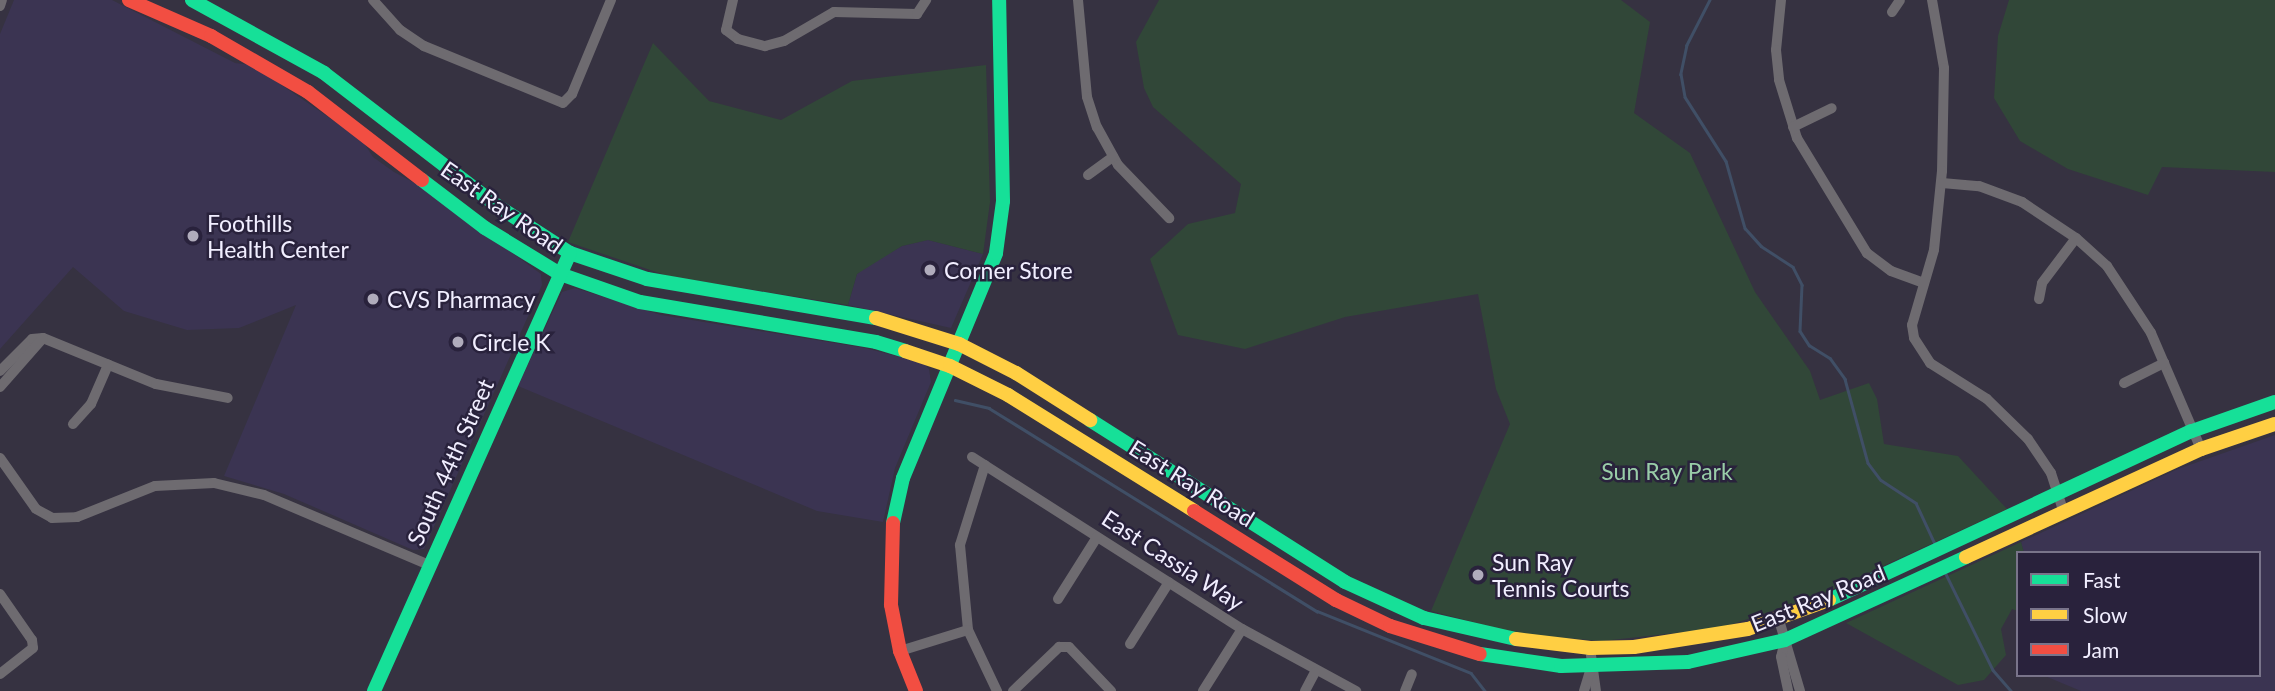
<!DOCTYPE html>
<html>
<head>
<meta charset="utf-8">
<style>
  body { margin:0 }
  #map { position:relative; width:2275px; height:691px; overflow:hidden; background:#363241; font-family:Lato,sans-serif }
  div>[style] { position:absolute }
  .built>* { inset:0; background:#3b3452 }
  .green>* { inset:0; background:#314738 }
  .stream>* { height:2.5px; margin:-1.25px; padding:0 1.25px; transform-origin:1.25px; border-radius:1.25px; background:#404f66 }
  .street>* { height:10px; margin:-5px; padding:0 5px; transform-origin:5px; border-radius:5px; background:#6e6b70 }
  .fast>* { height:14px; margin:-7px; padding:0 7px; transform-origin:7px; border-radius:7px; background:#16e098 }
  .slow>* { height:14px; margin:-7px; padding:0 7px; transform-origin:7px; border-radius:7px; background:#ffcf43 }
  .jam>* { height:14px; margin:-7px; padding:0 7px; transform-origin:7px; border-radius:7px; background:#f24e42 }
  .dots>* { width:19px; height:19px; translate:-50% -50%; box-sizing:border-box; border:4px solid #29223c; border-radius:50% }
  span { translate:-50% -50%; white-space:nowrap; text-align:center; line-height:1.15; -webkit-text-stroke:5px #29223c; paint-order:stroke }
  .street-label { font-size:23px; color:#f1eeff }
  .poi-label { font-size:23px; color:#f1eeff }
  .left { translate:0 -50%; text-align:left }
  .park-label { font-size:23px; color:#99cda8 }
  .legend { position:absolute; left:2016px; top:551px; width:245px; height:126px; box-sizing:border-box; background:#29223c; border:2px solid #79748a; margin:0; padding:9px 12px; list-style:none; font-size:21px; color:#f1eeff }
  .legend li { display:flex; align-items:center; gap:14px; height:35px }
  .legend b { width:35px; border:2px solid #79748a }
</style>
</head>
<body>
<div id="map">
  <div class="built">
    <div style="clip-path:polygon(14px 0,112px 0,235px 63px,252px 65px,362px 140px,373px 157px,394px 172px,422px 187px,541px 274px,542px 285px,424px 549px,413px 550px,284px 494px,224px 476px,296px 305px,239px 328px,187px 330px,124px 311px,73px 267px,0 349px,0 34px)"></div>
    <div style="clip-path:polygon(928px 240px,983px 254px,951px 328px,848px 305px,857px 274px,867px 266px,902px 246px)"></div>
    <div style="clip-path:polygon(575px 288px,661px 315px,865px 348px,923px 363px,929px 369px,931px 382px,895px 468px,883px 522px,817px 511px,518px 386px,562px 292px)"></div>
    <div style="clip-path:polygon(2275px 435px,2275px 691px,2081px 691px,2045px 676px,2259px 675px,2259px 553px,2024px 553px,2021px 542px,2178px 469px)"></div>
  </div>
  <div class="green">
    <div style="clip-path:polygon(1159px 0,1621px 0,1650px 22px,1634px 113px,1690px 153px,1755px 292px,1810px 371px,1820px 400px,1869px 383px,1877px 399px,1884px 444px,1958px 456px,2007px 509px,1820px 595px,1721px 628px,1602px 641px,1519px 634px,1431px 611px,1510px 424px,1496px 389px,1478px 294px,1345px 317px,1245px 349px,1178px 335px,1150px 259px,1188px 224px,1235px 213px,1241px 184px,1153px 107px,1144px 88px,1136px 42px)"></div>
    <div style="clip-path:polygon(2009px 0,2275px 0,2275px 172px,2162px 167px,2148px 195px,2068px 169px,2020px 141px,1994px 98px,1998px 36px)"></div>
    <div style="clip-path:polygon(653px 43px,709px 101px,781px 120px,852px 81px,986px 65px,990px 202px,983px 254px,928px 240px,902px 246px,857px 274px,848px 305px,668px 276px,568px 242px)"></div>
    <div style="clip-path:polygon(2021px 542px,2024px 553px,2018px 553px,2018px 611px,2012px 609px,2001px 629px,2006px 655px,1984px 680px,1958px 685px,1846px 623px)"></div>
  </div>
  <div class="stream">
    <div style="left:1710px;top:0;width:51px;rotate:117.1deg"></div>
    <div style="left:1687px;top:45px;width:30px;rotate:102deg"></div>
    <div style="left:1681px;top:74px;width:23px;rotate:80deg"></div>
    <div style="left:1685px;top:97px;width:76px;rotate:57.4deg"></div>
    <div style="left:1726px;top:161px;width:70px;rotate:74.2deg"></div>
    <div style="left:1745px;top:228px;width:24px;rotate:48deg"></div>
    <div style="left:1761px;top:246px;width:38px;rotate:33deg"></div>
    <div style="left:1793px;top:267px;width:20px;rotate:63deg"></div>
    <div style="left:1802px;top:285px;width:46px;rotate:92.5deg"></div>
    <div style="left:1800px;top:331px;width:17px;rotate:57deg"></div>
    <div style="left:1809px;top:345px;width:25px;rotate:32deg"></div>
    <div style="left:1830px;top:358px;width:26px;rotate:54deg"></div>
    <div style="left:1845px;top:379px;width:87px;rotate:74.7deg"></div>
    <div style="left:1868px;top:463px;width:21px;rotate:53deg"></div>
    <div style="left:1881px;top:480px;width:42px;rotate:33.3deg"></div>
    <div style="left:1916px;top:503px;width:47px;rotate:65.1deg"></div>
    <div style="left:955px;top:400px;width:35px;rotate:13deg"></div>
    <div style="left:989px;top:408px;width:386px;rotate:31.8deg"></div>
    <div style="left:1317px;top:611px;width:166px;rotate:21.9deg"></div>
    <div style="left:1471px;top:673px;width:23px;rotate:52deg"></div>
    <div style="left:1945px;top:572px;width:109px;rotate:63.9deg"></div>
    <div style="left:1993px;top:670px;width:28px;rotate:49deg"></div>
  </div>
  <div class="street">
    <div style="left:373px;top:0;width:40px;rotate:48deg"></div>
    <div style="left:400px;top:30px;width:29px;rotate:34deg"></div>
    <div style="left:424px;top:46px;width:150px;rotate:22.3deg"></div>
    <div style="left:563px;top:103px;width:13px;rotate:-45deg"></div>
    <div style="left:572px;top:94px;width:102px;rotate:-67.5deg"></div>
    <div style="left:733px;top:0;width:31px;rotate:103deg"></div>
    <div style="left:726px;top:30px;width:15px;rotate:37deg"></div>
    <div style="left:738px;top:39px;width:28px;rotate:15deg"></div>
    <div style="left:765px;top:46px;width:20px;rotate:-15deg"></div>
    <div style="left:784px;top:41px;width:58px;rotate:-30.1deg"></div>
    <div style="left:834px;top:12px;width:83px;rotate:1.4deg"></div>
    <div style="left:917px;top:14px;width:17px;rotate:-57deg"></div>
    <div style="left:1078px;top:0;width:97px;rotate:84.7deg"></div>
    <div style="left:1087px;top:97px;width:32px;rotate:72deg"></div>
    <div style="left:1097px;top:127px;width:43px;rotate:61.1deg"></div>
    <div style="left:1118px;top:165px;width:74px;rotate:46.1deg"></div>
    <div style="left:1781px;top:0;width:50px;rotate:95.7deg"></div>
    <div style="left:1776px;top:50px;width:30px;rotate:84deg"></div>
    <div style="left:1779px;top:80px;width:61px;rotate:72.8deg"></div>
    <div style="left:1797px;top:138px;width:135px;rotate:58.7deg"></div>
    <div style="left:1867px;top:253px;width:30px;rotate:37deg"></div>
    <div style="left:1891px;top:271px;width:35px;rotate:20deg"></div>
    <div style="left:1932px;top:0;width:69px;rotate:80deg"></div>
    <div style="left:1944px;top:68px;width:103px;rotate:91.1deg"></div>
    <div style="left:1942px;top:171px;width:79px;rotate:95.8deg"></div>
    <div style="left:1934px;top:250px;width:78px;rotate:106.3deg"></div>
    <div style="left:1912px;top:325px;width:13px;rotate:81deg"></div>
    <div style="left:1914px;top:338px;width:30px;rotate:57deg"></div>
    <div style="left:1930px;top:363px;width:67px;rotate:32.3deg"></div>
    <div style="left:1987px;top:399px;width:57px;rotate:44.3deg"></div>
    <div style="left:2028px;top:439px;width:41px;rotate:55.9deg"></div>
    <div style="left:2051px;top:473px;width:42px;rotate:72deg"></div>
    <div style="left:0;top:6px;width:6px;rotate:-72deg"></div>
    <div style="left:1892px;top:12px;width:14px;rotate:-56deg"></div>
    <div style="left:1793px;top:127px;width:43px;rotate:-26deg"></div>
    <div style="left:1088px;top:175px;width:31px;rotate:-36deg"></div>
    <div style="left:1942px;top:183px;width:37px;rotate:5deg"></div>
    <div style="left:1979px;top:186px;width:46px;rotate:20.4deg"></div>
    <div style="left:2022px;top:202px;width:65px;rotate:33.7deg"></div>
    <div style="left:2076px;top:238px;width:42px;rotate:42.1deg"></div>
    <div style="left:2107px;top:266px;width:80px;rotate:56.7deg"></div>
    <div style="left:2151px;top:333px;width:126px;rotate:66.7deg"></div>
    <div style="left:2039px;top:299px;width:16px;rotate:-79deg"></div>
    <div style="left:2042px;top:283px;width:56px;rotate:-52.9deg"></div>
    <div style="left:0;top:371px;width:45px;rotate:-45deg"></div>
    <div style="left:32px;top:339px;width:11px;rotate:-5deg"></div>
    <div style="left:43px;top:338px;width:122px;rotate:22.2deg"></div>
    <div style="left:156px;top:384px;width:73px;rotate:11deg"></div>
    <div style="left:2124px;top:383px;width:45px;rotate:-26.6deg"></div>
    <div style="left:0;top:387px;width:65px;rotate:-48.7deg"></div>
    <div style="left:73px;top:424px;width:27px;rotate:-48deg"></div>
    <div style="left:91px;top:404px;width:43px;rotate:-66.4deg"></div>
    <div style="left:972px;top:457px;width:320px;rotate:32.5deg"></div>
    <div style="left:1242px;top:629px;width:130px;rotate:28.5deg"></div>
    <div style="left:0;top:458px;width:62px;rotate:54.8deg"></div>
    <div style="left:36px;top:509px;width:18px;rotate:29deg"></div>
    <div style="left:52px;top:518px;width:25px;rotate:-2deg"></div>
    <div style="left:77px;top:517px;width:84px;rotate:-21.7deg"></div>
    <div style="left:155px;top:486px;width:59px;rotate:-2.9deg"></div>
    <div style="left:214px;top:483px;width:51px;rotate:13.5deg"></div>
    <div style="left:264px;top:495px;width:179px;rotate:23deg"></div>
    <div style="left:985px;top:465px;width:84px;rotate:107.4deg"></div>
    <div style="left:960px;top:545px;width:85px;rotate:84.6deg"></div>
    <div style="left:968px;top:630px;width:68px;rotate:64.6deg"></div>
    <div style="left:0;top:594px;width:56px;rotate:55.2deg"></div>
    <div style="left:32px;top:640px;width:8px;rotate:83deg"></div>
    <div style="left:33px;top:648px;width:42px;rotate:141.8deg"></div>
    <div style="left:1058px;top:599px;width:73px;rotate:-57.8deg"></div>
    <div style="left:1779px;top:620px;width:74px;rotate:73.5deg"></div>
    <div style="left:1785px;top:640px;width:17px;rotate:103deg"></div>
    <div style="left:1781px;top:657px;width:35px;rotate:78deg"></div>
    <div style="left:1130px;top:644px;width:73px;rotate:-57.8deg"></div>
    <div style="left:1590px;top:648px;width:43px;rotate:82.1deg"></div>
    <div style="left:900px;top:651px;width:71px;rotate:-17.2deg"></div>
    <div style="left:1013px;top:691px;width:64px;rotate:-43.7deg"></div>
    <div style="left:1059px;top:647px;width:10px"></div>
    <div style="left:1069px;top:647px;width:61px;rotate:46.3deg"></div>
    <div style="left:1203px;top:691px;width:73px;rotate:-57.8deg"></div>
    <div style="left:1305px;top:691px;width:21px;rotate:-62deg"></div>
    <div style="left:1405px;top:691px;width:18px;rotate:-68deg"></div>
    <div style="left:1584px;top:691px;width:24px;rotate:-73deg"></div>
  </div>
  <div class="fast">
    <div style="left:192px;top:0;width:151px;rotate:28.9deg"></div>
    <div style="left:324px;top:73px;width:217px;rotate:37.5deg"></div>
    <div style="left:496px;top:205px;width:88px;rotate:33deg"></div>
    <div style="left:570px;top:253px;width:81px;rotate:18.7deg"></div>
    <div style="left:647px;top:279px;width:232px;rotate:9.7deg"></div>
    <div style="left:422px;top:180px;width:79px;rotate:37.3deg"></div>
    <div style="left:485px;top:228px;width:88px;rotate:31.5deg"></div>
    <div style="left:560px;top:274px;width:85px;rotate:19.3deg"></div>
    <div style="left:640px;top:302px;width:239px;rotate:9.6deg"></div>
    <div style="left:876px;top:342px;width:30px;rotate:17deg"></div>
    <div style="left:1090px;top:420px;width:302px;rotate:32.4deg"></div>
    <div style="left:1345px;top:582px;width:87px;rotate:24.5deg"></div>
    <div style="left:1424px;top:618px;width:94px;rotate:12.9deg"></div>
    <div style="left:893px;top:523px;width:46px;rotate:-77.5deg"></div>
    <div style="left:903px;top:478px;width:243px;rotate:-67.5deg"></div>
    <div style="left:996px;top:253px;width:52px;rotate:-82.3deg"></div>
    <div style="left:1003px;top:201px;width:201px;rotate:-91.1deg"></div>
    <div style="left:1829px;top:600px;width:400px;rotate:-25deg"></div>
    <div style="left:2192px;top:431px;width:88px;rotate:-19.3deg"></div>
    <div style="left:1480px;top:654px;width:82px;rotate:8.4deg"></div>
    <div style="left:1561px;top:666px;width:127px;rotate:-1.8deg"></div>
    <div style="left:1688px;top:662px;width:99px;rotate:-12.8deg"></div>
    <div style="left:1785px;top:640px;width:199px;rotate:-24.6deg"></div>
    <div style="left:374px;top:691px;width:480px;rotate:-65.9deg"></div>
  </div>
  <div class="slow">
    <div style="left:876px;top:318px;width:87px;rotate:17.4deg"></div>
    <div style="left:959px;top:344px;width:64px;rotate:27deg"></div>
    <div style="left:1016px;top:373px;width:88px;rotate:32.4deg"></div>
    <div style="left:905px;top:351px;width:47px;rotate:18.4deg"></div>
    <div style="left:950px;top:366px;width:65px;rotate:26.6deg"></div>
    <div style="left:1008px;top:395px;width:219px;rotate:31.9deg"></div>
    <div style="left:1966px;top:557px;width:259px;rotate:-24.7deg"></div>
    <div style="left:2201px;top:449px;width:78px;rotate:-18.7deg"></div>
    <div style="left:1516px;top:639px;width:75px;rotate:6.9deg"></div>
    <div style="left:1590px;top:648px;width:44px;rotate:-1.3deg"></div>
    <div style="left:1634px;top:647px;width:115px;rotate:-9deg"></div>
    <div style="left:1748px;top:629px;width:86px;rotate:-19.7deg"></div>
  </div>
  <div class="jam">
    <div style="left:129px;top:0;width:90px;rotate:23.7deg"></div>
    <div style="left:211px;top:36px;width:112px;rotate:30deg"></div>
    <div style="left:308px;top:92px;width:144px;rotate:37.7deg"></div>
    <div style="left:1194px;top:511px;width:168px;rotate:32.1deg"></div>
    <div style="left:1336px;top:600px;width:60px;rotate:25.7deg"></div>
    <div style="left:1390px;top:626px;width:94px;rotate:17.3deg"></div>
    <div style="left:893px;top:523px;width:82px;rotate:91.4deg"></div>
    <div style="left:891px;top:605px;width:47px;rotate:78.9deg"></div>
    <div style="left:900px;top:651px;width:43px;rotate:68.2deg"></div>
  </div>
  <div class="dots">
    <div style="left:193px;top:236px;background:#b0acbc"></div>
    <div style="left:930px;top:270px;background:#b0acbc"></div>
    <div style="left:373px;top:299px;background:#b0acbc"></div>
    <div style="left:458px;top:342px;background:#b0acbc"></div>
    <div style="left:1478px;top:575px;background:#b0acbc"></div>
  </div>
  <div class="street-label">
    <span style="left:502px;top:207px;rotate:35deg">East Ray Road</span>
    <span style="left:450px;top:462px;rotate:-66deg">South 44th Street</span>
    <span style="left:1192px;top:483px;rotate:32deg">East Ray Road</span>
    <span style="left:1173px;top:560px;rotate:33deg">East Cassia Way</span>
    <span style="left:1818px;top:598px;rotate:-22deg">East Ray Road</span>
  </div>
  <div class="poi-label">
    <span class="left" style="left:207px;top:236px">Foothills<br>Health Center</span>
    <span class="left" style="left:944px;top:270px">Corner Store</span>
    <span class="left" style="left:387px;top:299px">CVS Pharmacy</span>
    <span class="left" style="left:472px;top:342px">Circle K</span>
    <span class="left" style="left:1492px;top:575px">Sun Ray<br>Tennis Courts</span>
  </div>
  <div class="park-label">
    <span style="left:1667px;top:471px">Sun Ray Park</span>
  </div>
  <ul class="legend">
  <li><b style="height:9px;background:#16e098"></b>Fast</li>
  <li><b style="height:9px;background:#ffcf43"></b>Slow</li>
  <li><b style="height:9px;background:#f24e42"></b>Jam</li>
  </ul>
</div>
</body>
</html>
